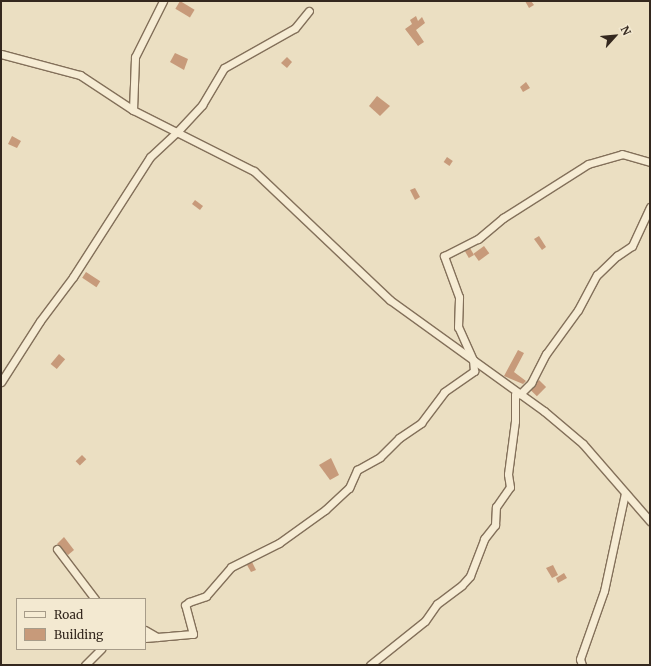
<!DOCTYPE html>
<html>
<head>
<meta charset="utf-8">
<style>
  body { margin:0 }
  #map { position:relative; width:651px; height:666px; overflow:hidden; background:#ebdfc2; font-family:Merriweather,serif }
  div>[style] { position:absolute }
  .building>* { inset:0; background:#c79a7a; transform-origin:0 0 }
  .roads { filter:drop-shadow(1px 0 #83705a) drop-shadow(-1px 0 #83705a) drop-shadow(0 1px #83705a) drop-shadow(0 -1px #83705a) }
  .minor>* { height:7px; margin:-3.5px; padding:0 3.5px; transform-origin:3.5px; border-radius:3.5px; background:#f6ecd4 }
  span { translate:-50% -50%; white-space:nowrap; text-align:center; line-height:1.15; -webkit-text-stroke:4px #f3e9d1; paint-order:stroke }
  .frame { position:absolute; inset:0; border:2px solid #34281e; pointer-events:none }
  .legend { position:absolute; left:16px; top:598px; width:130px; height:52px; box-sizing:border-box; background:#f3e9d1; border:1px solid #a79c89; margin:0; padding:5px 7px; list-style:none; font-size:12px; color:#34281e }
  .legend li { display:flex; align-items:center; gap:8px; height:20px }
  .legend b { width:20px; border:1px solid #a79c89 }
  .north { position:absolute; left:595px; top:16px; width:40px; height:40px; -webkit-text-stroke:3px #f3e9d1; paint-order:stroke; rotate:63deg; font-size:11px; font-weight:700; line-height:16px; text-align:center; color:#34281e }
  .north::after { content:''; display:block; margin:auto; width:14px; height:18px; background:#34281e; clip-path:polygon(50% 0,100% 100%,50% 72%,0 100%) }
</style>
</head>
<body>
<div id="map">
  <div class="building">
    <div style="left:180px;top:1px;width:17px;height:9px;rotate:31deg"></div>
    <div style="clip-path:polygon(525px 1px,531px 1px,534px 5px,529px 8px)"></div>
    <div style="clip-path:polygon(416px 16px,418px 21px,422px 17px,425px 23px,416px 30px,424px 42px,418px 46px,405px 29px,412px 24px,410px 20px)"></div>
    <div style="clip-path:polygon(175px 53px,188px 59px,184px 70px,170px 62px)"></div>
    <div style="clip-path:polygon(287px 57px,292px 62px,287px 68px,281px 63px)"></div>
    <div style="clip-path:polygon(526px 82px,530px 88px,523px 92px,520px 87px)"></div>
    <div style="clip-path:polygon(377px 96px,390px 106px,380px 116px,369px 106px)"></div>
    <div style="clip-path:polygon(12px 136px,21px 141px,17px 148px,8px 144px)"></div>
    <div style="left:447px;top:157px;width:7px;height:6px;rotate:34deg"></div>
    <div style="clip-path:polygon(415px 188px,420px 197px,415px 200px,410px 190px)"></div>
    <div style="left:195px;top:200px;width:10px;height:5px;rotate:37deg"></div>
    <div style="clip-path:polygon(539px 236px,546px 247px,542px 250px,534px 239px)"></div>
    <div style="left:484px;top:246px;width:9px;height:13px;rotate:54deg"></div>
    <div style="left:470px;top:248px;width:8px;height:6px;rotate:60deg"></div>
    <div style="left:86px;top:272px;width:17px;height:7px;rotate:33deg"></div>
    <div style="clip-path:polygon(518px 350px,524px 353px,514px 372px,526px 381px,523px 384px,504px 376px)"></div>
    <div style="left:59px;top:354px;width:8px;height:13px;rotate:40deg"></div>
    <div style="left:539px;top:380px;width:10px;height:13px;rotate:45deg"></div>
    <div style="left:82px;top:455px;width:6px;height:9px;rotate:45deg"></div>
    <div style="clip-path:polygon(331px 458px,339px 475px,330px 480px,319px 465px)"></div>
    <div style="clip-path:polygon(64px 537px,74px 550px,68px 555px,57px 544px)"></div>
    <div style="clip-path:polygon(252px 562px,256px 570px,251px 572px,247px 565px)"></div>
    <div style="clip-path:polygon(553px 565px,558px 575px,552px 578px,546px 568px)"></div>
    <div style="clip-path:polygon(564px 573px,567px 578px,558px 583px,556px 578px)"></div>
  </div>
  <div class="roads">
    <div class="minor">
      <div style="left:1px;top:54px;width:82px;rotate:14.9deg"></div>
      <div style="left:80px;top:75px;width:64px;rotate:33.4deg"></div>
      <div style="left:133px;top:110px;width:136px;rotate:26.8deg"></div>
      <div style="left:254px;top:171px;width:187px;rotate:43.5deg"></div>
      <div style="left:390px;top:300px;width:190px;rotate:35.8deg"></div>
      <div style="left:544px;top:411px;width:51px;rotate:40.2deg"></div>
      <div style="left:583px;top:444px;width:102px;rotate:49deg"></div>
      <div style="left:133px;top:110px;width:53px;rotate:-87.8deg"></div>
      <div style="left:135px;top:57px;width:63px;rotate:-63.4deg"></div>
      <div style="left:1px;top:382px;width:72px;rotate:-57.4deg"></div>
      <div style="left:40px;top:321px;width:55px;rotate:-53.1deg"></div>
      <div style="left:73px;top:277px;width:143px;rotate:-57.3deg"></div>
      <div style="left:150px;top:157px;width:37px;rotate:-43deg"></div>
      <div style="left:177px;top:132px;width:37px;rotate:-47deg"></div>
      <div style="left:202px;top:105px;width:43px;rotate:-59.3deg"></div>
      <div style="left:224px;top:68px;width:81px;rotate:-29.4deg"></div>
      <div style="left:295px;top:28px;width:22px;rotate:-51deg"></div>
      <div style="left:57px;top:549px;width:63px;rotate:52.8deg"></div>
      <div style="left:145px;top:630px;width:14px;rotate:30deg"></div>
      <div style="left:157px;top:637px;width:36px;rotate:-5deg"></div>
      <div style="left:193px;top:634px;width:30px;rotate:-105deg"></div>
      <div style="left:185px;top:605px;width:5px;rotate:-37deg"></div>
      <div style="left:189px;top:602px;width:18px;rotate:-19deg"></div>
      <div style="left:206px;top:596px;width:38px;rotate:-49deg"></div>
      <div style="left:231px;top:567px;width:54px;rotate:-26.6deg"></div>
      <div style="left:279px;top:543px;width:57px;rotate:-35.7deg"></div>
      <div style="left:325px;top:510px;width:33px;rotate:-43deg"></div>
      <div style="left:349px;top:488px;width:20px;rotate:-66deg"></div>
      <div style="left:357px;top:470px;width:26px;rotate:-29deg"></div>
      <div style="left:380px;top:457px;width:27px;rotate:-45deg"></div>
      <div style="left:399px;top:438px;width:27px;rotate:-34deg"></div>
      <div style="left:421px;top:423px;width:39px;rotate:-53deg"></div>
      <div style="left:444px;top:392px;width:37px;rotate:-35deg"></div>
      <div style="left:474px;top:371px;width:11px;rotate:-95deg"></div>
      <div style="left:473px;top:360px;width:36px;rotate:-114deg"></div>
      <div style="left:458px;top:327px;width:30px;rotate:-88deg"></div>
      <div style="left:459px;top:297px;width:44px;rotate:-110.1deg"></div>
      <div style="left:444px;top:256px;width:38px;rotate:-27deg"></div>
      <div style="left:478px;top:239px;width:33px;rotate:-40deg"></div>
      <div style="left:503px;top:218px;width:101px;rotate:-32.4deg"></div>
      <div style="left:588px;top:164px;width:35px;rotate:-16deg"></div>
      <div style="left:622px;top:154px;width:29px;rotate:16deg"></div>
      <div style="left:145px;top:638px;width:12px;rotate:-5deg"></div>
      <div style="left:85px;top:665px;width:23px;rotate:-45deg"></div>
      <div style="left:370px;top:665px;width:70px;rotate:-38.7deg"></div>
      <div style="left:425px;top:621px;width:21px;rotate:-55deg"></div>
      <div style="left:437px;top:604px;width:31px;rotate:-37deg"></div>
      <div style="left:462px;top:585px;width:12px;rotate:-48deg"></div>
      <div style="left:470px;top:576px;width:40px;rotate:-69deg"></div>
      <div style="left:484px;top:539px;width:18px;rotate:-52deg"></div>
      <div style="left:495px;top:525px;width:18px;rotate:-87deg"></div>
      <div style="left:496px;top:507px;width:24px;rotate:-55deg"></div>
      <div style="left:510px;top:487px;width:13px;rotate:-99deg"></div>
      <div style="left:508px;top:474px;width:53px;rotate:-82.5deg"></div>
      <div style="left:515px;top:421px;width:26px;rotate:-90deg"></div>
      <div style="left:515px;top:395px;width:5px;rotate:-11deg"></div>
      <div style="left:520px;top:394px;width:16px;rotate:-45deg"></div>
      <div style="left:531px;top:383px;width:33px;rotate:-63deg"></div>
      <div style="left:546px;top:354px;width:54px;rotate:-54deg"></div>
      <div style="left:578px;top:310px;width:40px;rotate:-62deg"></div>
      <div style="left:597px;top:275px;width:28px;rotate:-44deg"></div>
      <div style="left:617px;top:256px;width:18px;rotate:-34deg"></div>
      <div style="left:632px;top:246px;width:43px;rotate:-65.2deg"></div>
      <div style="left:582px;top:665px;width:6px;rotate:-108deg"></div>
      <div style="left:580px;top:659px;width:72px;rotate:-70.6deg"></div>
      <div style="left:604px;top:591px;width:100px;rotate:-77.9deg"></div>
    </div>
  </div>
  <div class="frame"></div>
  <ul class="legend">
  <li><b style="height:5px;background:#f6ecd4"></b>Road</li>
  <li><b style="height:11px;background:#c79a7a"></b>Building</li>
  </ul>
  <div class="north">N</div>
</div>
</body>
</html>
